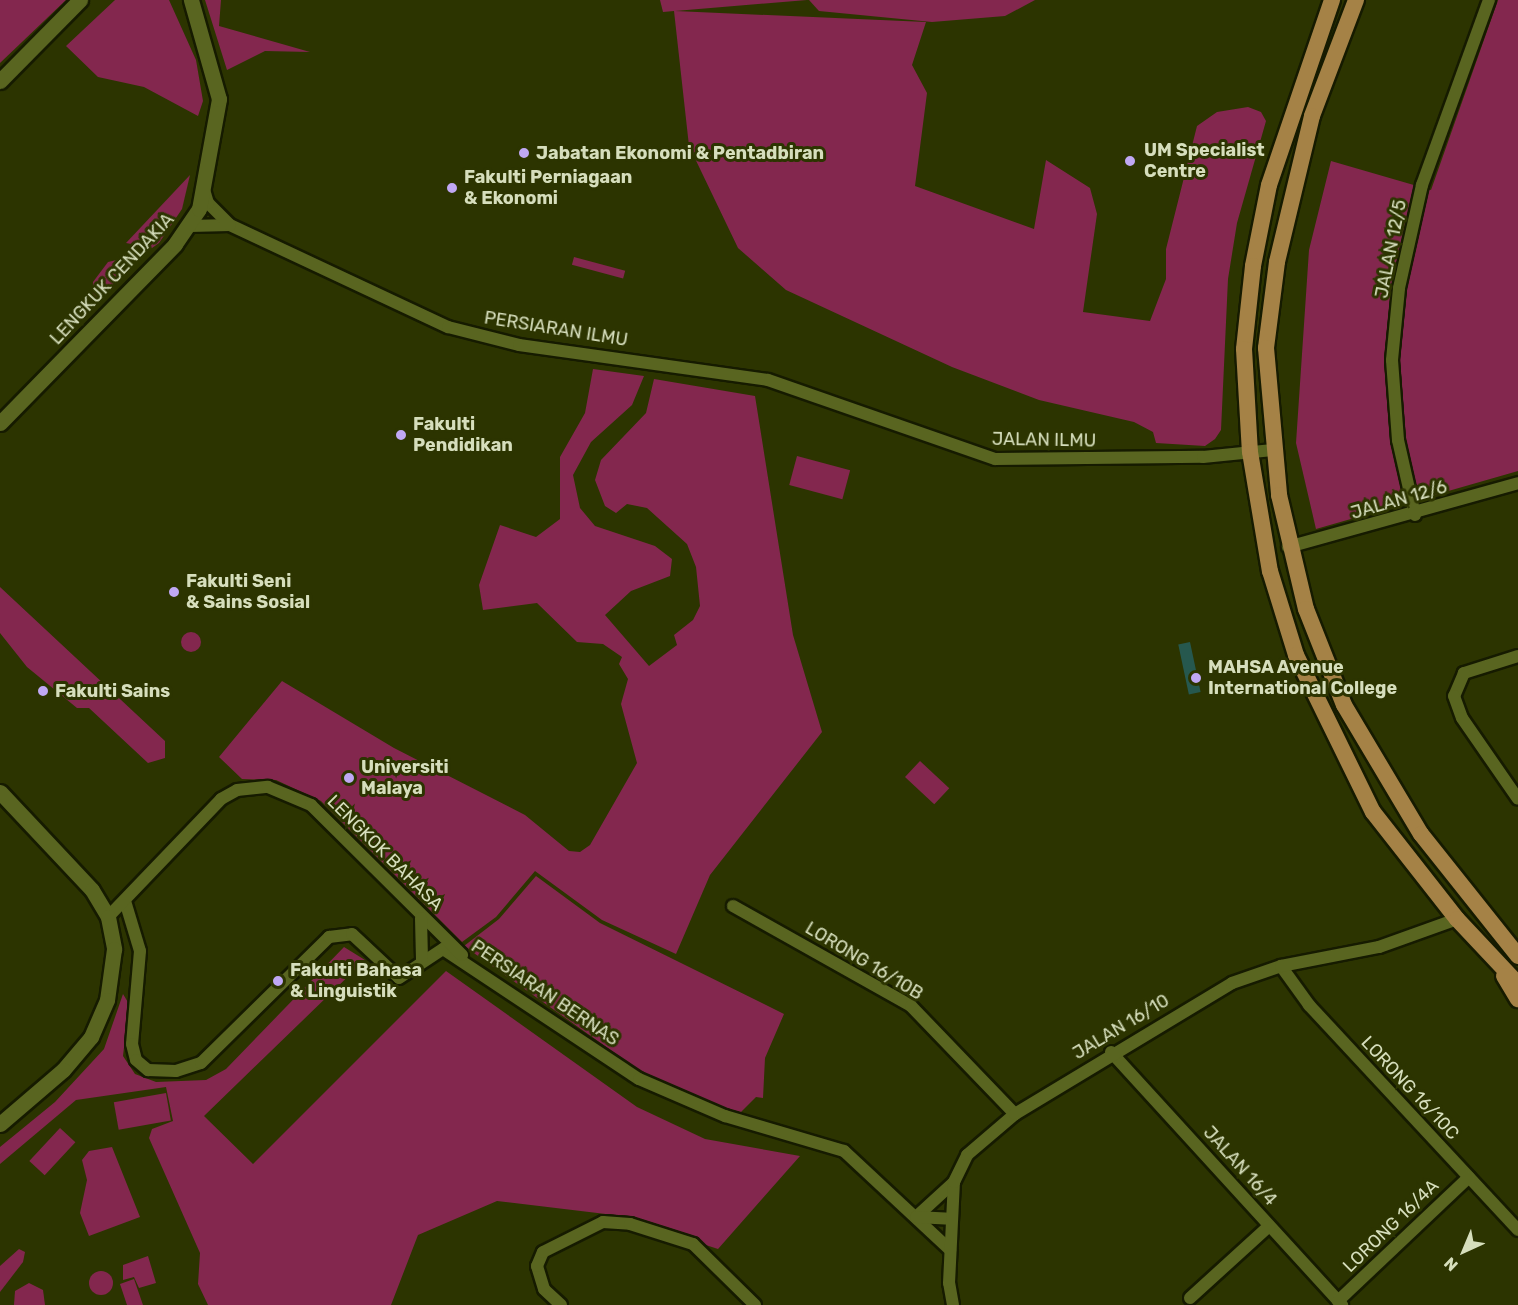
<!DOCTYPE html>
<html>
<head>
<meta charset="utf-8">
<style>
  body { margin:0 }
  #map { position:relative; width:1518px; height:1305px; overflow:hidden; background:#2c3400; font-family:Rubik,sans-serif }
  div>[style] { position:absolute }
  .green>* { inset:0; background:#83274e; transform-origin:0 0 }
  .round { border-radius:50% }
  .water>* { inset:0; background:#26584e; transform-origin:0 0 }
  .roads { filter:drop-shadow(2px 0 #161b00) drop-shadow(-2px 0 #161b00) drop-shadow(0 2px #161b00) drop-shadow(0 -2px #161b00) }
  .minor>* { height:12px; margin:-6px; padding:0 6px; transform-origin:6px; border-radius:6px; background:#596520 }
  .tertiary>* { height:15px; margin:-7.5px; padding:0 7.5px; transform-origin:7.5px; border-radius:7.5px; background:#596520 }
  .primary>* { height:16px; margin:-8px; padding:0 8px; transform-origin:8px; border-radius:8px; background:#a58246 }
  .dots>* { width:16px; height:16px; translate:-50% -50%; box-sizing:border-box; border:3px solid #2c3400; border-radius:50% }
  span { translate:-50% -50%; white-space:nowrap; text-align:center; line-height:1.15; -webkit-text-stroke:6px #2c3400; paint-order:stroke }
  .poi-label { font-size:18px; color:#d6debc; font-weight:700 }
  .left { translate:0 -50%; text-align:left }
  .street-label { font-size:18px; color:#d6debc }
  .north { position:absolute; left:1434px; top:1221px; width:60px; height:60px; -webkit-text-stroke:4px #2c3400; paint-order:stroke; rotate:224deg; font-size:16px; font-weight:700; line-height:24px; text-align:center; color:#d6debc }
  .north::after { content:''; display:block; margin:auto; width:21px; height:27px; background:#d6debc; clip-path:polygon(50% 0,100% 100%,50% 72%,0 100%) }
</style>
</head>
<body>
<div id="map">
  <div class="green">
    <div style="clip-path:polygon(0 0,66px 0,0 63px)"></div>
    <div style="clip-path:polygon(115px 0,169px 0,196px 60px,203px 101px,198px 116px,144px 87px,98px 77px,66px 46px)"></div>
    <div style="clip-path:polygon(205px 0,221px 0,219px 26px,310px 52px,265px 51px,227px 70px)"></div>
    <div style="clip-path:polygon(660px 0,807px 0,675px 11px,926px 22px,912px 65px,927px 93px,915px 186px,1034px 229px,1046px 160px,1090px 188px,1097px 214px,1083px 312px,1150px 321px,1166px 279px,1166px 249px,1197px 126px,1217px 112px,1248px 107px,1261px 112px,1266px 121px,1237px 223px,1228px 279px,1221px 430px,1215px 439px,1205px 446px,1156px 443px,1153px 432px,1134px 422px,1039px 400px,952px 367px,786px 290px,738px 248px,689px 146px,674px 11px,663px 12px)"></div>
    <div style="clip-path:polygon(809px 0,1035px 0,1005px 16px,932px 22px,819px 11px)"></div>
    <div style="clip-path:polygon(1498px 0,1518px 0,1518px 471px,1316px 529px,1296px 443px,1309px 250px,1331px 161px,1431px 190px)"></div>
    <div style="clip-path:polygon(190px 175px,182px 209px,159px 243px,152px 248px,126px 243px)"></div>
    <div style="clip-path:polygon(142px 254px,92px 306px,93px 282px,108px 262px)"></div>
    <div style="left:574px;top:257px;width:53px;height:8px;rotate:15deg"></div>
    <div style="clip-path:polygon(593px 369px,644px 376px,632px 405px,591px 442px,573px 475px,580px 508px,595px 526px,655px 546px,672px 559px,670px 576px,631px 591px,605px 615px,649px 666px,677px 645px,674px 635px,693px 620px,700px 606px,696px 567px,687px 544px,647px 508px,627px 504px,616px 513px,605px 506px,595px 480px,601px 460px,646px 413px,654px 379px,755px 396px,793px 635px,822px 732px,710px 875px,676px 954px,602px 920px,535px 871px,496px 917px,462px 942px,321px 801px,276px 780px,242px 779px,219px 757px,282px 681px,394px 748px,525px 815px,569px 851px,580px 852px,590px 845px,637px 763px,621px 704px,628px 679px,619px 664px,622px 657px,603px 644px,577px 642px,537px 603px,483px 610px,479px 585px,500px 525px,536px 537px,560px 519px,560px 457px,585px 413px)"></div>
    <div style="left:797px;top:456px;width:55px;height:30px;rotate:15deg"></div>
    <div style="clip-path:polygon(0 587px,165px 741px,165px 758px,148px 763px,89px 708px,77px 708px,27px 667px,0 633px)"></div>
    <div class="round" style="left:181px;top:632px;width:20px;height:20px"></div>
    <div style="left:920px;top:761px;width:40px;height:22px;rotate:43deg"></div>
    <div style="clip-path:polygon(536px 876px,600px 923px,784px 1014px,765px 1058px,763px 1098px,756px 1097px,739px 1114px,657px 1083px,464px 946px,499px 919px)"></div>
    <div style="clip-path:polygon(344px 947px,365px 960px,204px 1116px,253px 1164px,446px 971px,637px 1107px,705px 1139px,800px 1156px,718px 1249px,614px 1215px,497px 1201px,418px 1235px,391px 1305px,208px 1305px,198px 1284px,200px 1253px,149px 1138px,152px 1129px,173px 1121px,166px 1087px,76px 1100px,0 1164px,0 1147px,55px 1102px,104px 1049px,123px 994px,129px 1004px,123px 1056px,135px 1074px,156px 1082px,206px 1080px,226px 1069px)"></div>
    <div style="left:166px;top:1093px;width:28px;height:53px;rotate:80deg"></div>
    <div style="left:60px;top:1128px;width:21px;height:45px;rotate:43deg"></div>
    <div style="clip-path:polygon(112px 1147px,140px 1217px,89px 1236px,80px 1213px,87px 1180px,82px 1160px,89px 1151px)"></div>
    <div style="clip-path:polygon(19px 1249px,25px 1252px,23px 1262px,0 1292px,0 1266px)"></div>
    <div style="clip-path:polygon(148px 1256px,156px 1283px,139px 1288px,134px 1277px,123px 1280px,123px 1265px)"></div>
    <div class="round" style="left:89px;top:1271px;width:24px;height:24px"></div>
    <div style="clip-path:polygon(134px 1279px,143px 1305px,127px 1305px,120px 1284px)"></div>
    <div style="clip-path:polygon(29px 1283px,43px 1290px,45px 1305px,14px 1305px,15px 1291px)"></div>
  </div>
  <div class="water">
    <div style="left:1190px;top:642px;width:51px;height:12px;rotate:78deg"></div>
  </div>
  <div class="roads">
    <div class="minor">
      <div style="left:230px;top:225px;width:241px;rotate:25.1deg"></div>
      <div style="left:448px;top:327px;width:73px;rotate:14.2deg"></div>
      <div style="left:519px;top:345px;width:251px;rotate:8deg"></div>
      <div style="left:768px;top:380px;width:240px;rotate:19.2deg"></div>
      <div style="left:995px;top:459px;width:208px;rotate:-0.6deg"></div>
      <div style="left:1203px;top:457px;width:70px;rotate:-5.7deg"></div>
      <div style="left:190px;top:226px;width:40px;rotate:-1.4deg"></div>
      <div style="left:230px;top:225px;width:31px;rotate:-135deg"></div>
      <div style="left:208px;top:203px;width:14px;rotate:-107deg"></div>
      <div style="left:1415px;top:515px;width:77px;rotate:-102.8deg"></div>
      <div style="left:1398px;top:440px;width:80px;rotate:-94.3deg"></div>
      <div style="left:1392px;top:360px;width:72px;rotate:-84.4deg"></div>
      <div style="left:1399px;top:288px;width:106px;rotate:-77.4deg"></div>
      <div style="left:1422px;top:185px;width:197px;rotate:-70.1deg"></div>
      <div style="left:1288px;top:547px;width:239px;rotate:-15.5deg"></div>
      <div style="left:1518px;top:656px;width:57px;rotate:162.5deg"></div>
      <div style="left:1464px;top:673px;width:25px;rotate:113deg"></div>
      <div style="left:1454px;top:696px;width:23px;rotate:70deg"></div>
      <div style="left:1462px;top:718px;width:98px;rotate:55.3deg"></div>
      <div style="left:125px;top:901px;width:52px;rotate:73.3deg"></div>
      <div style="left:140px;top:951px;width:93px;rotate:94.9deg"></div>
      <div style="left:132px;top:1044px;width:16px;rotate:76deg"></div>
      <div style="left:136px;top:1060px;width:16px;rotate:40deg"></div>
      <div style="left:148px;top:1070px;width:28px;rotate:2deg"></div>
      <div style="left:176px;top:1071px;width:26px;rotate:-18deg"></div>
      <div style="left:201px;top:1063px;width:180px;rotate:-44.5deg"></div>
      <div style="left:329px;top:937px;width:23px;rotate:-7deg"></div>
      <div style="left:352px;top:934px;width:64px;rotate:43.1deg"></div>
      <div style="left:399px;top:978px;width:53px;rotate:-33.4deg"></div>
      <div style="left:443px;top:949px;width:235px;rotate:33.6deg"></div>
      <div style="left:639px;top:1079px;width:94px;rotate:23.3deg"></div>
      <div style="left:725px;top:1116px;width:124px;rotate:16.4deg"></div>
      <div style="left:844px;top:1151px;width:145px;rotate:43deg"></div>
      <div style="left:733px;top:906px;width:204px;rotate:29.3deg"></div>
      <div style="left:911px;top:1006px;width:150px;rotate:46.1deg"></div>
      <div style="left:108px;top:917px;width:163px;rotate:-46.2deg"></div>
      <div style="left:221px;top:799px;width:18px;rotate:-29deg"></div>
      <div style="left:237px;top:790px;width:31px;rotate:-6deg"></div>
      <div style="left:268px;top:787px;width:47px;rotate:22.7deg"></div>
      <div style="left:311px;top:805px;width:213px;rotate:44.8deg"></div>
      <div style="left:421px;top:918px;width:42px;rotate:88.6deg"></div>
      <div style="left:1281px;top:966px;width:48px;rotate:54.3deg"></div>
      <div style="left:1309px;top:1005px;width:307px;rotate:47.1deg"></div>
      <div style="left:1111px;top:1052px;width:343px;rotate:47.6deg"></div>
      <div style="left:916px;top:1217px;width:52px;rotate:-42.6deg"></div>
      <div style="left:916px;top:1217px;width:34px;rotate:3deg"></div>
      <div style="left:1190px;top:1298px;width:107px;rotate:-42.3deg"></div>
      <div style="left:1338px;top:1301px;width:180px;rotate:-43.4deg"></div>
      <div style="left:561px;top:1305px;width:23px;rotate:-137deg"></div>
      <div style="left:544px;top:1289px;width:24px;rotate:-107deg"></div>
      <div style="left:537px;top:1266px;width:15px;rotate:-67deg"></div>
      <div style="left:543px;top:1252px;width:67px;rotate:-26.6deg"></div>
      <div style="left:603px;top:1222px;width:27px;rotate:4deg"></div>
      <div style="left:630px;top:1224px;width:66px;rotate:17.6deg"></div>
      <div style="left:693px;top:1244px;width:87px;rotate:44.5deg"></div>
      <div style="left:953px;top:1305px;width:22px;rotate:-100deg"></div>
      <div style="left:949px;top:1283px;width:101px;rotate:-87.2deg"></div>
      <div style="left:954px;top:1182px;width:30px;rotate:-64deg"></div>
      <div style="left:967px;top:1155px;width:63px;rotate:-40.5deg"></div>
      <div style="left:1015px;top:1114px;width:253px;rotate:-31.1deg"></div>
      <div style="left:1232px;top:983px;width:52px;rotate:-19.1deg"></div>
      <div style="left:1281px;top:966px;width:100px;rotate:-11deg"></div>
      <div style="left:1379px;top:947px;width:83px;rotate:-19.7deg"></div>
    </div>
    <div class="tertiary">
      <div style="left:0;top:81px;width:114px;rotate:-45.4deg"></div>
      <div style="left:0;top:423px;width:250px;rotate:-45.6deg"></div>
      <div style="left:175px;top:244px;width:42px;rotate:-55.6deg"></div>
      <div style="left:199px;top:209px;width:112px;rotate:-79.7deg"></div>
      <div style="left:219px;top:99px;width:103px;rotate:-105.8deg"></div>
      <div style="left:0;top:792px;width:134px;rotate:46.8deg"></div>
      <div style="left:92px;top:890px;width:31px;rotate:59deg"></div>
      <div style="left:108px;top:917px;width:33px;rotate:79deg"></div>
      <div style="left:114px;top:949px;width:51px;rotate:97.8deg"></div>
      <div style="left:107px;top:1000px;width:40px;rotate:113.4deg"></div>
      <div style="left:91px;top:1037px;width:43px;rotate:130.3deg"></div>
      <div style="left:63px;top:1070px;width:83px;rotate:139.4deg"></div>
    </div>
    <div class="primary">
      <div style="left:1332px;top:0;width:195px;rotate:108.8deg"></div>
      <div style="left:1269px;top:185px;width:83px;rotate:101.2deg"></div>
      <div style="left:1253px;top:266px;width:83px;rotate:96.2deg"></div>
      <div style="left:1244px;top:349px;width:103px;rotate:86.7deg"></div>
      <div style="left:1250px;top:452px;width:121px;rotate:80.5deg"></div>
      <div style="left:1270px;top:571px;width:88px;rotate:72.8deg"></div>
      <div style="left:1296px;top:655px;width:175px;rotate:63.9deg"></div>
      <div style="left:1373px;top:812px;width:136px;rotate:51.9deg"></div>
      <div style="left:1457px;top:919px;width:89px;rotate:46.8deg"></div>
      <div style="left:1356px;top:0;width:124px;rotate:110.8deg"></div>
      <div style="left:1312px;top:116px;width:150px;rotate:103.5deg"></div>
      <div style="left:1277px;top:262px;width:87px;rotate:97.3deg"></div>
      <div style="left:1266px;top:348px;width:148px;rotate:84.9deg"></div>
      <div style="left:1279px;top:495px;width:117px;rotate:76.7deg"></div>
      <div style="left:1306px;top:609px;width:103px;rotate:68.4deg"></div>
      <div style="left:1344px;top:705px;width:150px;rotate:59.2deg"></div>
      <div style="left:1421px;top:834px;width:156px;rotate:51.5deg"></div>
      <div style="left:1504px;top:976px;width:27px;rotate:59deg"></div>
    </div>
  </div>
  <div class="dots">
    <div style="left:524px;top:153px;background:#c0a8f4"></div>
    <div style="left:1130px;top:161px;background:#c0a8f4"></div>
    <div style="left:452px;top:188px;background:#c0a8f4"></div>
    <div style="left:401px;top:435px;background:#c0a8f4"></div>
    <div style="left:174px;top:592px;background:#c0a8f4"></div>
    <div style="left:1196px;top:678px;background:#c0a8f4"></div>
    <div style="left:43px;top:691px;background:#c0a8f4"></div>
    <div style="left:349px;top:778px;background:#c0a8f4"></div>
    <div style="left:278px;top:981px;background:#c0a8f4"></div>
  </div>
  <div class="poi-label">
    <span class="left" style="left:1144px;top:161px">UM Specialist<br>Centre</span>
    <span class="left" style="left:536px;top:153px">Jabatan Ekonomi &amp; Pentadbiran</span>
    <span class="left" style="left:464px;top:188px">Fakulti Perniagaan<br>&amp; Ekonomi</span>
    <span class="left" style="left:413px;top:435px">Fakulti<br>Pendidikan</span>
    <span class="left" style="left:186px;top:592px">Fakulti Seni<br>&amp; Sains Sosial</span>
    <span class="left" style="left:1208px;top:678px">MAHSA Avenue<br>International College</span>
    <span class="left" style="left:55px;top:691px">Fakulti Sains</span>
    <span class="left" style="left:361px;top:778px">Universiti<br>Malaya</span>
    <span class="left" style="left:290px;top:981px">Fakulti Bahasa<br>&amp; Linguistik</span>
  </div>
  <div class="street-label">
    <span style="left:1391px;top:249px;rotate:-79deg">JALAN 12/5</span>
    <span style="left:112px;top:279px;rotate:-47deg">LENGKUK CENDAKIA</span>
    <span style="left:556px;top:329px;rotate:9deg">PERSIARAN ILMU</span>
    <span style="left:1044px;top:440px;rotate:1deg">JALAN ILMU</span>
    <span style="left:1399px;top:500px;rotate:-16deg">JALAN 12/6</span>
    <span style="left:385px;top:853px;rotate:45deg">LENGKOK BAHASA</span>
    <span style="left:864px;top:961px;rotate:31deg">LORONG 16/10B</span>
    <span style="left:545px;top:993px;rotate:34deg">PERSIARAN BERNAS</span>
    <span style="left:1121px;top:1027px;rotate:-31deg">JALAN 16/10</span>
    <span style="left:1410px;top:1088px;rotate:47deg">LORONG 16/10C</span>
    <span style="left:1240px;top:1166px;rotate:48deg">JALAN 16/4</span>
    <span style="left:1391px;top:1226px;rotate:-44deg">LORONG 16/4A</span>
  </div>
  <div class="north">N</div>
</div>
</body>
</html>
